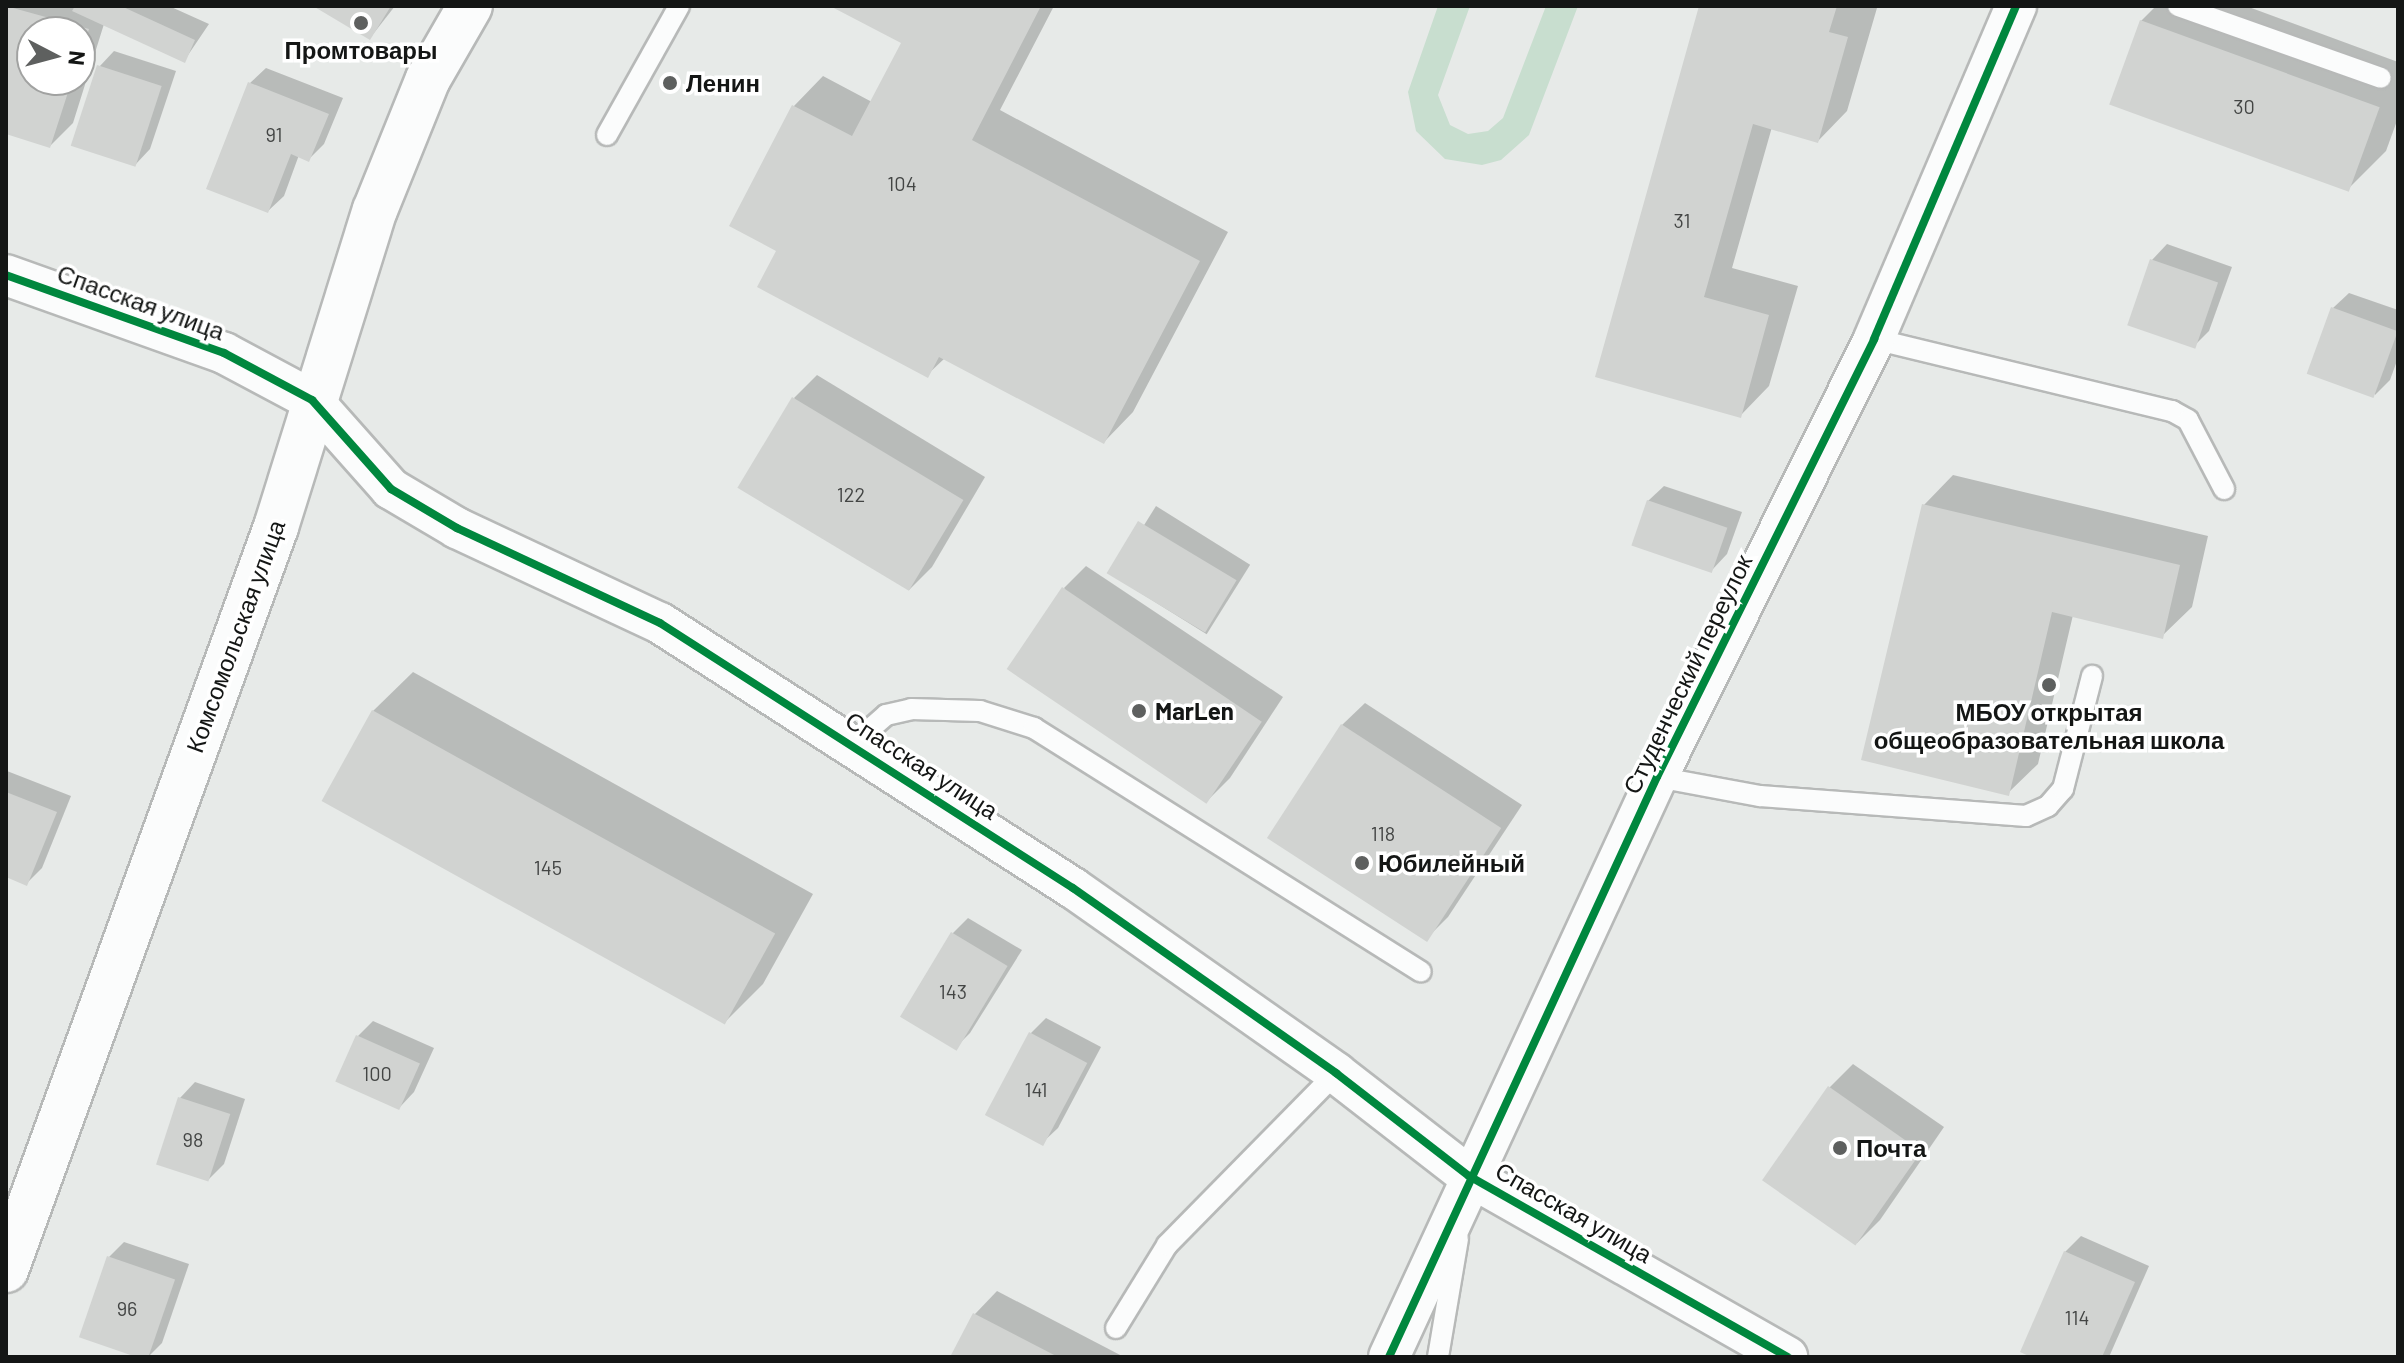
<!DOCTYPE html>
<html>
<head>
<meta charset="utf-8">
<style>
  body { margin:0 }
  #map { position:relative; width:2404px; height:1363px; overflow:hidden; background:#e7eae8; font-family:Barlow,sans-serif }
  div>[style] { position:absolute }
  .green>* { inset:0; background:#c8decf }
  .shadow>* { inset:0; background:#0003; transform-origin:0 0 }
  .building>* { inset:0; background:#d1d3d1; transform-origin:0 0 }
  .roads { filter:drop-shadow(2px 0 #b7b9b8) drop-shadow(-2px 0 #b7b9b8) drop-shadow(0 2px #b7b9b8) drop-shadow(0 -2px #b7b9b8) }
  .lane>* { height:20px; margin:-10px; padding:0 10px; transform-origin:10px; border-radius:10px; background:#fbfcfc }
  .street>* { height:40px; margin:-20px; padding:0 20px; transform-origin:20px; border-radius:20px; background:#fbfcfc }
  .secondary>* { height:44px; margin:-22px; padding:0 22px; transform-origin:22px; border-radius:22px; background:#fbfcfc }
  .cycleway>* { height:8px; margin:-4px; padding:0 4px; transform-origin:4px; border-radius:4px; background:#00873e }
  .dots>* { width:22px; height:22px; translate:-50% -50%; box-sizing:border-box; border:4px solid #fff; border-radius:50% }
  span { translate:-50% -50%; white-space:nowrap; text-align:center; line-height:1.15; -webkit-text-stroke:7px #fff; paint-order:stroke }
  .number-label { font-size:20px; color:#434544 }
  .number-label span { -webkit-text-stroke-width:0 }
  .poi-label { font-size:24px; color:#141615; font-weight:700 }
  .left { translate:0 -50%; text-align:left }
  .street-label { font-size:24px; color:#141615 }
  .frame { position:absolute; inset:0; border:8px solid #141615; pointer-events:none }
  .north { position:absolute; left:16px; top:16px; width:80px; height:80px; box-sizing:border-box; background:#fff; border:2px solid #a1a2a1; border-radius:50%; rotate:96deg; font-size:22px; font-weight:700; line-height:32px; text-align:center; color:#141615 }
  .north::after { content:''; display:block; margin:auto; width:28px; height:36px; background:#5e605f; clip-path:polygon(50% 0,100% 100%,50% 72%,0 100%) }
</style>
</head>
<body>
<div id="map">
  <div class="green">
    <div style="clip-path:polygon(1438px 6px,1470px 6px,1438px 95px,1450px 125px,1468px 134px,1488px 131px,1503px 118px,1546px 6px,1578px 6px,1529px 135px,1501px 160px,1482px 165px,1445px 159px,1416px 131px,1408px 92px)"></div>
  </div>
  <div class="shadow">
    <div style="clip-path:polygon(evenodd,6px 6px,169px 6px,209px 24px,184px 61px,104px 24px,73px 123px,50px 146px,6px 132px,6px 6px,32px 32px,80px 32px,80px 80px,32px 80px,32px 32px)"></div>
    <div style="clip-path:polygon(317px 6px,395px 6px,370px 38px)"></div>
    <div style="clip-path:polygon(835px 6px,1054px 6px,1000px 110px,1228px 232px,1133px 412px,1104px 442px,945px 358px,927px 375px,778px 250px,731px 225px,794px 106px,823px 76px,872px 102px,904px 42px)"></div>
    <div style="clip-path:polygon(1701px 6px,1877px 8px,1847px 111px,1818px 141px,1772px 127px,1732px 268px,1798px 286px,1769px 386px,1740px 416px,1597px 375px)"></div>
    <div style="clip-path:polygon(2156px 6px,2246px 6px,2398px 62px,2398px 118px,2386px 151px,2347px 190px,2141px 21px)"></div>
    <div style="clip-path:polygon(114px 51px,176px 71px,150px 149px,135px 165px,99px 67px)"></div>
    <div style="clip-path:polygon(266px 68px,343px 98px,324px 144px,309px 159px,299px 155px,284px 196px,268px 211px,250px 83px)"></div>
    <div style="clip-path:polygon(2167px 244px,2232px 267px,2209px 331px,2193px 347px,2152px 260px)"></div>
    <div style="clip-path:polygon(2349px 293px,2398px 310px,2398px 358px,2390px 380px,2375px 395px,2333px 308px)"></div>
    <div style="clip-path:polygon(817px 375px,985px 477px,932px 567px,909px 590px,794px 398px)"></div>
    <div style="clip-path:polygon(1953px 475px,2208px 536px,2192px 607px,2162px 636px,2073px 615px,2038px 764px,2008px 793px,1924px 505px)"></div>
    <div style="clip-path:polygon(1664px 486px,1742px 512px,1727px 554px,1712px 570px,1648px 501px)"></div>
    <div style="left:1156px;top:506px;width:111px;height:82px;rotate:32deg"></div>
    <div style="clip-path:polygon(1086px 566px,1283px 697px,1230px 778px,1207px 801px,1064px 588px)"></div>
    <div style="clip-path:polygon(413px 672px,813px 894px,763px 984px,724px 1023px,373px 711px)"></div>
    <div style="clip-path:polygon(1365px 703px,1522px 805px,1448px 917px,1425px 940px,1342px 725px)"></div>
    <div style="clip-path:polygon(7px 771px,71px 796px,42px 868px,27px 883px,6px 875px)"></div>
    <div style="clip-path:polygon(968px 918px,1022px 950px,970px 1033px,955px 1048px,953px 933px)"></div>
    <div style="clip-path:polygon(1046px 1018px,1101px 1047px,1058px 1128px,1042px 1143px,1031px 1033px)"></div>
    <div style="clip-path:polygon(373px 1021px,434px 1048px,414px 1092px,399px 1108px,357px 1037px)"></div>
    <div style="clip-path:polygon(1853px 1064px,1944px 1127px,1880px 1220px,1857px 1243px,1766px 1180px,1830px 1087px)"></div>
    <div style="clip-path:polygon(195px 1082px,245px 1099px,224px 1164px,208px 1180px,180px 1098px)"></div>
    <div style="clip-path:polygon(2081px 1236px,2149px 1266px,2109px 1357px,2036px 1357px,2065px 1252px)"></div>
    <div style="clip-path:polygon(124px 1242px,189px 1264px,162px 1343px,148px 1357px,82px 1336px,109px 1257px)"></div>
    <div style="clip-path:polygon(997px 1291px,1124px 1357px,952px 1357px,975px 1314px)"></div>
  </div>
  <div class="building">
    <div style="clip-path:polygon(6px 6px,89px 29px,81px 54px,80px 32px,32px 32px,32px 80px,72px 80px,50px 148px,6px 134px)"></div>
    <div style="clip-path:polygon(75px 6px,121px 6px,195px 40px,185px 63px,72px 11px)"></div>
    <div style="clip-path:polygon(313px 6px,391px 6px,370px 40px)"></div>
    <div style="clip-path:polygon(830px 6px,1041px 6px,972px 140px,1200px 261px,1104px 444px,939px 357px,928px 378px,757px 287px,776px 251px,729px 226px,792px 105px,852px 136px,901px 43px)"></div>
    <div style="clip-path:polygon(1699px 6px,1837px 6px,1829px 32px,1848px 37px,1818px 143px,1753px 124px,1704px 297px,1769px 315px,1741px 418px,1595px 377px)"></div>
    <div style="left:2140px;top:20px;width:255px;height:90px;rotate:20deg"></div>
    <div style="left:97px;top:65px;width:68px;height:85px;rotate:18deg"></div>
    <div style="clip-path:polygon(248px 82px,329px 114px,309px 162px,291px 154px,268px 213px,206px 189px)"></div>
    <div style="left:2150px;top:259px;width:72px;height:70px;rotate:19deg"></div>
    <div style="left:2331px;top:307px;width:71px;height:71px;rotate:20deg"></div>
    <div style="left:792px;top:397px;width:200px;height:106px;rotate:31deg"></div>
    <div style="left:1647px;top:500px;width:85px;height:48px;rotate:19deg"></div>
    <div style="clip-path:polygon(1922px 504px,2180px 565px,2163px 639px,2052px 612px,2009px 796px,1861px 760px)"></div>
    <div style="left:1138px;top:521px;width:115px;height:61px;rotate:31deg"></div>
    <div style="left:1062px;top:587px;width:241px;height:99px;rotate:34deg"></div>
    <div style="left:372px;top:710px;width:461px;height:104px;rotate:29deg"></div>
    <div style="left:1341px;top:724px;width:191px;height:136px;rotate:33deg"></div>
    <div style="clip-path:polygon(6px 792px,57px 812px,27px 886px,6px 877px)"></div>
    <div style="left:951px;top:932px;width:66px;height:99px;rotate:31deg"></div>
    <div style="left:1029px;top:1032px;width:66px;height:94px;rotate:28deg"></div>
    <div style="left:356px;top:1035px;width:70px;height:51px;rotate:24deg"></div>
    <div style="left:1828px;top:1086px;width:114px;height:115px;rotate:35deg"></div>
    <div style="left:178px;top:1097px;width:55px;height:71px;rotate:18deg"></div>
    <div style="clip-path:polygon(2064px 1251px,2135px 1282px,2102px 1357px,2031px 1357px,2020px 1352px)"></div>
    <div style="left:107px;top:1256px;width:72px;height:86px;rotate:19deg"></div>
    <div style="clip-path:polygon(973px 1313px,1058px 1357px,950px 1357px)"></div>
  </div>
  <div class="roads">
    <div class="lane">
      <div style="left:2178px;top:6px;width:215px;rotate:19.5deg"></div>
      <div style="left:607px;top:135px;width:148px;rotate:-60.8deg"></div>
      <div style="left:1874px;top:339px;width:307px;rotate:13.6deg"></div>
      <div style="left:2172px;top:411px;width:18px;rotate:29deg"></div>
      <div style="left:2188px;top:420px;width:78px;rotate:62.4deg"></div>
      <div style="left:853px;top:744px;width:44px;rotate:-41.3deg"></div>
      <div style="left:886px;top:715px;width:26px;rotate:-13deg"></div>
      <div style="left:911px;top:709px;width:69px;rotate:1.7deg"></div>
      <div style="left:980px;top:711px;width:57px;rotate:17.5deg"></div>
      <div style="left:1034px;top:728px;width:457px;rotate:32.2deg"></div>
      <div style="left:1657px;top:777px;width:105px;rotate:10.5deg"></div>
      <div style="left:1760px;top:796px;width:267px;rotate:4.3deg"></div>
      <div style="left:2026px;top:816px;width:24px;rotate:-24deg"></div>
      <div style="left:2048px;top:806px;width:23px;rotate:-49deg"></div>
      <div style="left:2063px;top:789px;width:117px;rotate:-75.6deg"></div>
      <div style="left:1116px;top:1328px;width:97px;rotate:-58.4deg"></div>
      <div style="left:1167px;top:1245px;width:241px;rotate:-45.5deg"></div>
      <div style="left:1438px;top:1357px;width:120px;rotate:-80.4deg"></div>
    </div>
    <div class="street">
      <div style="left:6px;top:275px;width:232px;rotate:19.7deg"></div>
      <div style="left:224px;top:353px;width:100px;rotate:28.1deg"></div>
      <div style="left:312px;top:400px;width:119px;rotate:48.4deg"></div>
      <div style="left:391px;top:489px;width:77px;rotate:30.6deg"></div>
      <div style="left:457px;top:528px;width:224px;rotate:25.1deg"></div>
      <div style="left:660px;top:623px;width:491px;rotate:32.7deg"></div>
      <div style="left:1073px;top:888px;width:322px;rotate:35.1deg"></div>
      <div style="left:1336px;top:1073px;width:168px;rotate:37.8deg"></div>
      <div style="left:1469px;top:1176px;width:366px;rotate:29.6deg"></div>
      <div style="left:1389px;top:1357px;width:639px;rotate:-65.2deg"></div>
      <div style="left:1657px;top:777px;width:489px;rotate:-63.6deg"></div>
      <div style="left:1874px;top:339px;width:362px;rotate:-66.9deg"></div>
    </div>
    <div class="secondary">
      <div style="left:6px;top:1270px;width:791px;rotate:-70.03deg"></div>
      <div style="left:276px;top:527px;width:332px;rotate:-72.7deg"></div>
      <div style="left:375px;top:210px;width:141px;rotate:-68deg"></div>
      <div style="left:428px;top:79px;width:84px;rotate:-60.1deg"></div>
    </div>
  </div>
  <div class="cycleway">
    <div style="left:6px;top:275px;width:232px;rotate:19.7deg"></div>
    <div style="left:224px;top:353px;width:100px;rotate:28.1deg"></div>
    <div style="left:312px;top:400px;width:119px;rotate:48.4deg"></div>
    <div style="left:391px;top:489px;width:77px;rotate:30.6deg"></div>
    <div style="left:457px;top:528px;width:224px;rotate:25.1deg"></div>
    <div style="left:660px;top:623px;width:491px;rotate:32.7deg"></div>
    <div style="left:1073px;top:888px;width:322px;rotate:35.1deg"></div>
    <div style="left:1336px;top:1073px;width:168px;rotate:37.8deg"></div>
    <div style="left:1469px;top:1176px;width:366px;rotate:29.6deg"></div>
    <div style="left:1389px;top:1357px;width:639px;rotate:-65.2deg"></div>
    <div style="left:1657px;top:777px;width:489px;rotate:-63.6deg"></div>
    <div style="left:1874px;top:339px;width:362px;rotate:-66.9deg"></div>
  </div>
  <div class="dots">
    <div style="left:361px;top:23px;background:#5e605f"></div>
    <div style="left:670px;top:83px;background:#5e605f"></div>
    <div style="left:2049px;top:685px;background:#5e605f"></div>
    <div style="left:1139px;top:711px;background:#5e605f"></div>
    <div style="left:1362px;top:863px;background:#5e605f"></div>
    <div style="left:1840px;top:1148px;background:#5e605f"></div>
  </div>
  <div class="number-label">
    <span style="left:2244px;top:106px">30</span>
    <span style="left:274px;top:134px">91</span>
    <span style="left:902px;top:183px">104</span>
    <span style="left:1682px;top:220px">31</span>
    <span style="left:851px;top:494px">122</span>
    <span style="left:1383px;top:833px">118</span>
    <span style="left:548px;top:867px">145</span>
    <span style="left:953px;top:991px">143</span>
    <span style="left:377px;top:1073px">100</span>
    <span style="left:1036px;top:1089px">141</span>
    <span style="left:193px;top:1139px">98</span>
    <span style="left:127px;top:1308px">96</span>
    <span style="left:2077px;top:1317px">114</span>
  </div>
  <div class="poi-label">
    <span style="left:361px;top:50px">Промтовары</span>
    <span class="left" style="left:686px;top:83px">Ленин</span>
    <span class="left" style="left:1155px;top:711px">MarLen</span>
    <span style="left:2049px;top:726px">МБОУ открытая<br>общеобразовательная школа</span>
    <span class="left" style="left:1378px;top:863px">Юбилейный</span>
    <span class="left" style="left:1856px;top:1148px">Почта</span>
  </div>
  <div class="street-label">
    <span style="left:141px;top:302px;rotate:20deg">Спасская улица</span>
    <span style="left:235px;top:636px;rotate:-70deg">Комсомольская улица</span>
    <span style="left:1687px;top:674px;rotate:-64deg">Студенческий переулок</span>
    <span style="left:922px;top:765px;rotate:33deg">Спасская улица</span>
    <span style="left:1574px;top:1212px;rotate:30deg">Спасская улица</span>
  </div>
  <div class="frame"></div>
  <div class="north">N</div>
</div>
</body>
</html>
